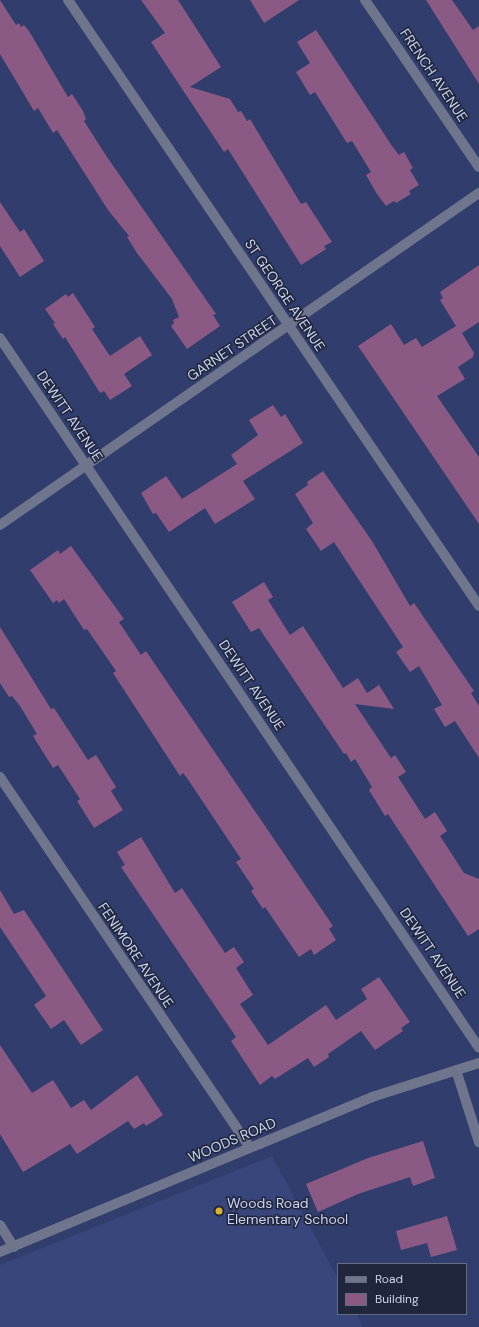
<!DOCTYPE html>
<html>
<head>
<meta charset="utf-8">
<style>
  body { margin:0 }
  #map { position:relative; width:479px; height:1327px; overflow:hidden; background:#313d6c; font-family:"DM Sans",sans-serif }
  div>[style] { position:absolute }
  .built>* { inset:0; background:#39467b }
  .building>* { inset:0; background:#8b5a84 }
  .minor>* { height:10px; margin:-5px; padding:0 5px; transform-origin:5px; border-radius:5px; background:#6e758c }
  .dots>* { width:11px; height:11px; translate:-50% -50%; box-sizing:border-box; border:2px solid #20263c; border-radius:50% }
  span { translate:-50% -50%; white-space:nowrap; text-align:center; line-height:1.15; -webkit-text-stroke:3px #20263c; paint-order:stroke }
  .street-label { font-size:14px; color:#cbd4f1 }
  .poi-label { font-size:14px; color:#cbd4f1 }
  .left { translate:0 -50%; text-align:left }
  .legend { position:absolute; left:337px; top:1263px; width:130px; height:52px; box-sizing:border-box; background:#20263c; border:1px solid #646c84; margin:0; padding:5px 7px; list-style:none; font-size:12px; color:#cbd4f1 }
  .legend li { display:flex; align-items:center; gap:8px; height:20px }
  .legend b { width:20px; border:1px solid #646c84 }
</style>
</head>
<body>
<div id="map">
  <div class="built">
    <div style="clip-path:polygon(272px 1156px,338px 1279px,338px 1314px,357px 1314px,363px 1327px,0 1327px,0 1265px)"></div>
  </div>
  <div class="building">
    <div style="clip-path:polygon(0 0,16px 25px,19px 23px,21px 27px,24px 25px,29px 31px,68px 97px,72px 94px,83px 111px,86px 119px,84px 121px,107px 157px,216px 314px,213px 315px,220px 326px,187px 349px,171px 326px,174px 323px,173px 320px,179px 317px,172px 299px,137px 253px,127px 237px,129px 236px,108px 210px,57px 130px,53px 133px,38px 108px,34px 111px,0 54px)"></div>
    <div style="clip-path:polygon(141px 0,178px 0,221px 67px,190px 87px,230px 99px,238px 112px,241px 111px,247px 121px,250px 119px,301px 204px,306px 202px,332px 242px,324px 246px,326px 249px,301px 265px,228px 149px,224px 152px,151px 42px,165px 33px)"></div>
    <div style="clip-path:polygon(250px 0,299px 0,264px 23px)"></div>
    <div style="clip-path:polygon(426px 0,452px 0,473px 30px,479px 26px,479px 84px)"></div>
    <div style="clip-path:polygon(316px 30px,392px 146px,399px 155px,404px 152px,413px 168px,410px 170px,419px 185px,409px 191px,411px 194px,396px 203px,394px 201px,386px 206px,377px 194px,366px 175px,371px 172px,352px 141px,347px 143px,315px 92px,310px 95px,296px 72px,310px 63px,297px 42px)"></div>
    <div style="clip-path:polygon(0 202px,20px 232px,24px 229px,44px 261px,20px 277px,0 246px)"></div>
    <div style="clip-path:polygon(479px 265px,479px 322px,462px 333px,474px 353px,473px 357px,458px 367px,465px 379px,437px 396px,479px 457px,479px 524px,358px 346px,391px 324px,404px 345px,416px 338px,422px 347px,456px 326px,440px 300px,443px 298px,440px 292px)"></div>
    <div style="clip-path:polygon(73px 293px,95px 327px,92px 329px,110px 356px,140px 336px,152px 355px,124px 374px,132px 386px,110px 400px,104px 391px,100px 393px,65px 337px,63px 339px,53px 324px,55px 323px,45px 309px,66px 294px,68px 297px)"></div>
    <div style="clip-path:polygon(273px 405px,281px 417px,285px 414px,303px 443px,243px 481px,255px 499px,215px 524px,205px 508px,169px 532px,156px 513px,153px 514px,141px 493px,166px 476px,182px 499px,237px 464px,231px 455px,258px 435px,249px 420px)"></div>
    <div style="clip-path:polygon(323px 471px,372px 541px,410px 606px,414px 603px,474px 691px,471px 693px,479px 706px,479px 758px,455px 721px,445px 727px,434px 709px,442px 705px,419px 666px,410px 672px,396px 652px,403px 647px,334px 542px,321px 551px,306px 529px,313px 523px,295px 494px,308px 485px,307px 482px)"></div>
    <div style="clip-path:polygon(71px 546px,124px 619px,119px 622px,141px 655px,146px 651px,333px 926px,329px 929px,336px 940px,314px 955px,311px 949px,299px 957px,265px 907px,263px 909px,251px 891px,254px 889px,236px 862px,241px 859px,187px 778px,183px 773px,180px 776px,113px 673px,116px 671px,87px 629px,84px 630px,64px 599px,59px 603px,57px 600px,53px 603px,30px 570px,58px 550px,60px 554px)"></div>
    <div style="clip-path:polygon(264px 582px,273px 597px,268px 600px,290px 635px,303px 626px,343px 688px,358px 678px,367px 693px,379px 685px,394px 709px,355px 704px,391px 758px,395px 755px,406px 772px,398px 777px,425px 819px,435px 812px,447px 831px,440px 836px,464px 873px,479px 879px,479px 929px,468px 936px,388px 814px,385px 816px,369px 790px,372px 787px,355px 759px,351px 762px,346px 753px,344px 754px,259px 628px,251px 632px,232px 602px)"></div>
    <div style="clip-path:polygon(0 627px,51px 709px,54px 708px,88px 760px,96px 755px,116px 787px,111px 791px,123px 810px,94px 828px,77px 801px,80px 799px,58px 765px,53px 768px,33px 736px,37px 734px,20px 706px,12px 696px,9px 697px,0 683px)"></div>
    <div style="clip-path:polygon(141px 837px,175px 893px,182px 888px,225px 953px,234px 947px,244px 962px,236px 968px,253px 995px,240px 1004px,268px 1045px,326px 1005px,336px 1020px,367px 999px,361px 989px,379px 977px,410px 1022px,401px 1028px,403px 1031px,375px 1050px,361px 1031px,328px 1054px,329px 1057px,314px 1067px,308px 1058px,275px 1079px,272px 1076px,260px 1085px,231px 1041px,236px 1037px,121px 867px,125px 865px,117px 852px)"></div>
    <div style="clip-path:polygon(0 890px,14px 914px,24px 910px,103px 1030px,81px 1045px,64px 1020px,51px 1029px,34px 1005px,46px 996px,0 927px)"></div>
    <div style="clip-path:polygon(0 1045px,32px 1093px,53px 1080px,71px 1108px,84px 1100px,91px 1110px,137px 1075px,163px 1115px,146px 1126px,144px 1123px,134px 1129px,128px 1121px,77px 1154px,70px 1144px,23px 1172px,0 1134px)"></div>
    <div style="clip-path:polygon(423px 1141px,435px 1178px,413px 1186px,410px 1177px,358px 1194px,318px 1212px,306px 1184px,368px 1158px)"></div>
    <div style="clip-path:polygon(447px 1216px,457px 1250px,431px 1257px,427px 1243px,401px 1250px,396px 1231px)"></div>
  </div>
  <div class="minor">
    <div style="left:68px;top:0;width:732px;rotate:55.85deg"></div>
    <div style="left:365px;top:0;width:202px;rotate:55.7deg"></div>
    <div style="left:0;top:338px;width:856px;rotate:55.99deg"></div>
    <div style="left:0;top:525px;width:583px;rotate:-34.73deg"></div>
    <div style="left:0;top:777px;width:447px;rotate:56deg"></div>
    <div style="left:456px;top:1070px;width:76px;rotate:72.3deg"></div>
    <div style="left:0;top:1225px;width:26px;rotate:58deg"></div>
    <div style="left:0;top:1252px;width:403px;rotate:-22.6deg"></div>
    <div style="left:372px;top:1097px;width:112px;rotate:-17.6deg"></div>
  </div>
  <div class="dots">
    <div style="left:219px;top:1211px;background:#d9b334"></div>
  </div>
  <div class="street-label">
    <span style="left:434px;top:75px;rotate:56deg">FRENCH AVENUE</span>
    <span style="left:285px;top:295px;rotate:56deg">ST GEORGE AVENUE</span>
    <span style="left:232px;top:348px;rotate:-34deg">GARNET STREET</span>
    <span style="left:70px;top:416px;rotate:56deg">DEWITT AVENUE</span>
    <span style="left:252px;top:685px;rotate:56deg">DEWITT AVENUE</span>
    <span style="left:433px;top:953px;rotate:56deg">DEWITT AVENUE</span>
    <span style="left:136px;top:955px;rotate:56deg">FENIMORE AVENUE</span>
    <span style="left:232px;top:1140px;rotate:-23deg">WOODS ROAD</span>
  </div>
  <div class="poi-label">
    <span class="left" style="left:227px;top:1211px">Woods Road<br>Elementary School</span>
  </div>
  <ul class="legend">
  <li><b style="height:5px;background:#6e758c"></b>Road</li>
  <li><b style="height:11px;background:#8b5a84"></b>Building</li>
  </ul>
</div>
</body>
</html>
